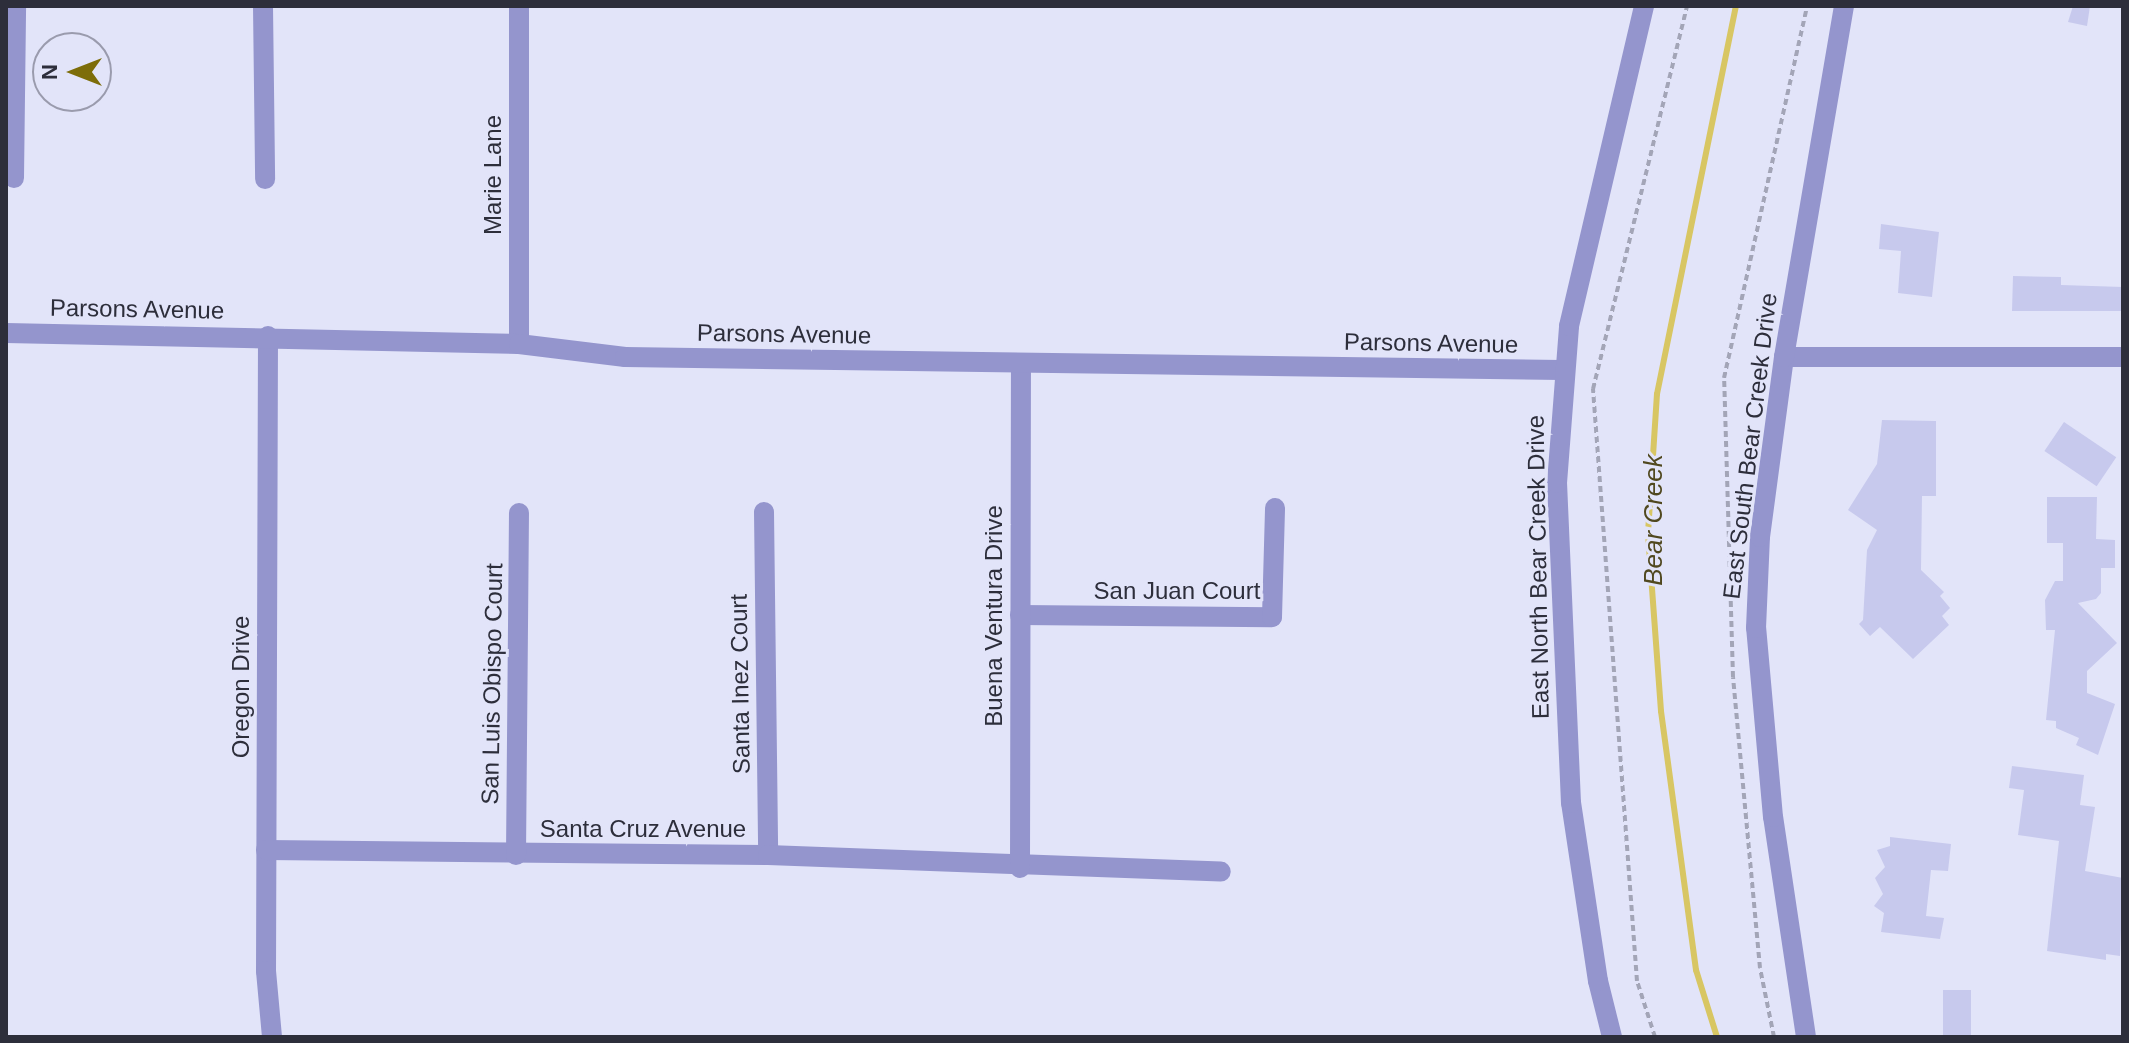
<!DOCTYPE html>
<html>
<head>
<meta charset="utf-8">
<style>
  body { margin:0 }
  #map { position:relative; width:2129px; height:1043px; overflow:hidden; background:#e2e4f9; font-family:Helvetica,sans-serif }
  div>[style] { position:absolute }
  .stream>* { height:6px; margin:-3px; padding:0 3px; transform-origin:3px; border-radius:3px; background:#d8c663 }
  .building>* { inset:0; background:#c7c9ed; transform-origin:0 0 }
  .path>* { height:4px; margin-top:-2px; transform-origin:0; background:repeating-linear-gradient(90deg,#a3a5b7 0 6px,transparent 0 10px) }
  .minor>* { height:20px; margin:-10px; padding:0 10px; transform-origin:10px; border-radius:10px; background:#9495cd }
  .tertiary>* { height:20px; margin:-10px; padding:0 10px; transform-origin:10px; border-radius:10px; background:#9495cd }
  span { translate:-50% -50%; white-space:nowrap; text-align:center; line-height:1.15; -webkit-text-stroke:6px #e2e4f9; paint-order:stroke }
  .street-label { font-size:24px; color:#2d2e3b }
  .water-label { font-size:26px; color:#50481f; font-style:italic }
  .frame { position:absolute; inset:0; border:8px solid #2d2e3b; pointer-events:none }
  .north { position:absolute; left:32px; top:32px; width:80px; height:80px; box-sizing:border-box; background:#e2e4f9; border:2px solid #9a9bad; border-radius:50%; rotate:270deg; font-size:22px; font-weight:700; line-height:32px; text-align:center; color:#2d2e3b }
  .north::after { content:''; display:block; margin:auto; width:28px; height:36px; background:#7d6d09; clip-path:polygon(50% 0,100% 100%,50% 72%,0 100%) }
</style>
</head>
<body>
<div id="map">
  <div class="stream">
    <div style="left:1717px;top:1037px;width:70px;rotate:-107.4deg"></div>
    <div style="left:1696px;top:970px;width:261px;rotate:-97.7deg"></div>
    <div style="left:1661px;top:711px;width:178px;rotate:-94.2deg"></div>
    <div style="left:1648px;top:533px;width:139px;rotate:-86.3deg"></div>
    <div style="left:1657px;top:394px;width:396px;rotate:-78.5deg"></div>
  </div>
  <div class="building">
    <div style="clip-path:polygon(2073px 6px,2090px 6px,2087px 26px,2068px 22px)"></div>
    <div style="clip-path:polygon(1881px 224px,1939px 232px,1932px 297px,1898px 293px,1901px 251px,1879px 249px)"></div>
    <div style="clip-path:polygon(2013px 276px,2061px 277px,2061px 285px,2123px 287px,2123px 311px,2012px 311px)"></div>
    <div style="clip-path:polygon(1882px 420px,1936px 421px,1936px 496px,1922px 496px,1921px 570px,1944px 592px,1940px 596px,1950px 608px,1942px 616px,1949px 625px,1913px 659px,1880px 627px,1870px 636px,1859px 624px,1863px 620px,1867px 550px,1877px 530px,1848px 510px,1877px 464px)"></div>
    <div style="left:2064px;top:422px;width:63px;height:35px;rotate:34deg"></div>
    <div style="clip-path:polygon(2047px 497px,2097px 497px,2096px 539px,2115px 540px,2115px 568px,2101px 568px,2101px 593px,2096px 599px,2078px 603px,2117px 643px,2087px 671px,2087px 693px,2115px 704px,2098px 755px,2076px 745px,2079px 738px,2056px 728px,2056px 721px,2046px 720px,2055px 630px,2046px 630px,2045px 600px,2055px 581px,2063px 581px,2063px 543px,2047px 543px)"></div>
    <div style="clip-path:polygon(2012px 766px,2084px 775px,2080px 805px,2095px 807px,2085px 871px,2123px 878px,2120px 956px,2106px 954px,2106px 960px,2047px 951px,2059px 841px,2018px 835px,2024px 790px,2009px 788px)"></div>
    <div style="clip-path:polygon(1890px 837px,1951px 844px,1948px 871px,1931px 870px,1926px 916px,1944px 918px,1940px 939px,1881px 932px,1884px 913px,1874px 906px,1883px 894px,1875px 878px,1885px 867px,1877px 850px,1890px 846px)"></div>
    <div style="left:1943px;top:990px;width:28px;height:47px"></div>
  </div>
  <div class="path">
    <div style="left:1655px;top:1037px;width:59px;rotate:-107.8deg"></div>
    <div style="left:1637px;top:981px;width:594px;rotate:-94.25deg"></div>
    <div style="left:1593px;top:389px;width:394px;rotate:-76.2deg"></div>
    <div style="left:1774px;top:1037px;width:70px;rotate:-101.5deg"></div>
    <div style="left:1760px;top:968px;width:292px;rotate:-95.3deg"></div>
    <div style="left:1733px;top:677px;width:299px;rotate:-91.7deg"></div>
    <div style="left:1724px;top:378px;width:381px;rotate:-77.4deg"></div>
  </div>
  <div class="minor">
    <div style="left:263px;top:6px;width:173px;rotate:89.3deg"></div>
    <div style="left:519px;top:6px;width:338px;rotate:90deg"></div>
    <div style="left:14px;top:178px;width:172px;rotate:-89.3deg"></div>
    <div style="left:268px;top:336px;width:635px;rotate:90.18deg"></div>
    <div style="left:266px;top:971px;width:66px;rotate:84.8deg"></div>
    <div style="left:764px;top:512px;width:343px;rotate:89.3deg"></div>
    <div style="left:1020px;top:615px;width:252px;rotate:0.5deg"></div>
    <div style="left:1272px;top:617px;width:109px;rotate:-88.4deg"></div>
    <div style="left:266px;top:850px;width:502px;rotate:0.57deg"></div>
    <div style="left:768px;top:855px;width:453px;rotate:2.1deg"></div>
    <div style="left:516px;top:855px;width:342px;rotate:-89.5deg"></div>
    <div style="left:1020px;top:868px;width:504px;rotate:-89.89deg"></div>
  </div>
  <div class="tertiary">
    <div style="left:6px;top:333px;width:513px;rotate:1.23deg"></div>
    <div style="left:519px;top:344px;width:107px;rotate:7deg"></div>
    <div style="left:625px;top:357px;width:936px;rotate:0.8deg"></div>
    <div style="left:1784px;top:357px;width:339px"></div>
    <div style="left:1612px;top:1037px;width:58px;rotate:-104deg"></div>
    <div style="left:1598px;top:981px;width:180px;rotate:-98.6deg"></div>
    <div style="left:1571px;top:803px;width:320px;rotate:-92.5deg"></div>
    <div style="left:1557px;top:483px;width:157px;rotate:-85.6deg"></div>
    <div style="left:1569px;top:326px;width:329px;rotate:-76.8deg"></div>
    <div style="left:1806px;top:1037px;width:222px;rotate:-98.5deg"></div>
    <div style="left:1773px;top:817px;width:190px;rotate:-95.1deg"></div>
    <div style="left:1756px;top:628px;width:91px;rotate:-87.5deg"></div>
    <div style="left:1760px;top:537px;width:182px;rotate:-82.4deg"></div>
    <div style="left:1784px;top:357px;width:356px;rotate:-80.3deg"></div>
  </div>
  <div class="street-label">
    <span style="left:493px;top:175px;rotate:-90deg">Marie Lane</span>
    <span style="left:137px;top:309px;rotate:1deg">Parsons Avenue</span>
    <span style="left:784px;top:334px;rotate:1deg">Parsons Avenue</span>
    <span style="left:1431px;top:343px;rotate:1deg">Parsons Avenue</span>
    <span style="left:1750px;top:446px;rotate:-83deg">East South Bear Creek Drive</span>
    <span style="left:1538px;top:567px;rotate:-91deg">East North Bear Creek Drive</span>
    <span style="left:1177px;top:591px">San Juan Court</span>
    <span style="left:994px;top:616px;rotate:-90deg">Buena Ventura Drive</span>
    <span style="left:492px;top:684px;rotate:-89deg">San Luis Obispo Court</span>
    <span style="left:740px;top:684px;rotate:-91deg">Santa Inez Court</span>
    <span style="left:241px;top:687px;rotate:-90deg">Oregon Drive</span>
    <span style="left:643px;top:829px">Santa Cruz Avenue</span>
  </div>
  <div class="water-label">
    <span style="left:1654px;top:520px;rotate:-90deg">Bear Creek</span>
  </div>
  <div class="frame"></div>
  <div class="north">N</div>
</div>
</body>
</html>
